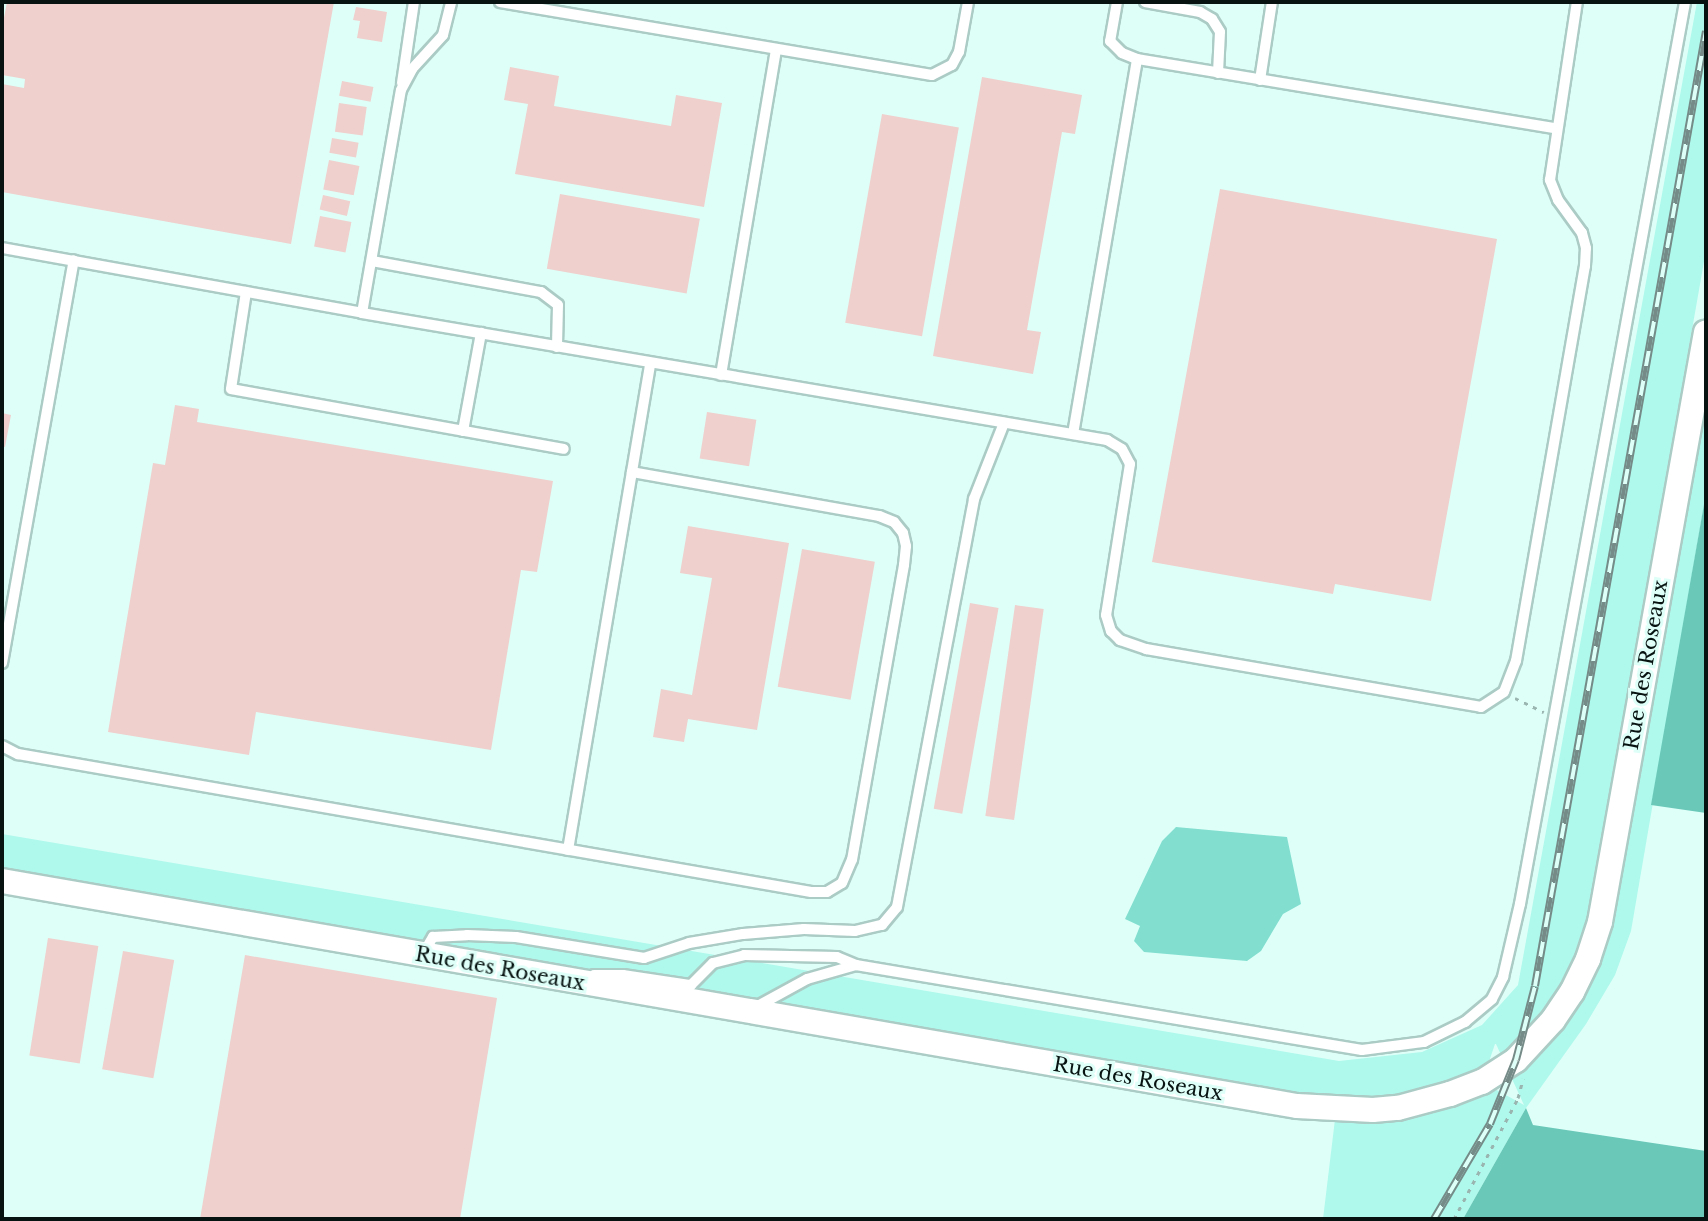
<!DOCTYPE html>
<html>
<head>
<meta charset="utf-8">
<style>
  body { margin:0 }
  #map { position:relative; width:1708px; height:1221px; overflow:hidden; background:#defff8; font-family:"Libre Baskerville",serif }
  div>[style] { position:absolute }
  .green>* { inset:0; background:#aef9ec }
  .forest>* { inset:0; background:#6ac8b9 }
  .water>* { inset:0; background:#82dfd0 }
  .building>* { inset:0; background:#efd0cd; transform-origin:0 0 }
  .path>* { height:3px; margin-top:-1.5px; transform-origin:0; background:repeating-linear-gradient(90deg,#9ab4af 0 4px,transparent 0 10px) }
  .roads { filter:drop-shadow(2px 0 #abcbc5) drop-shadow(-2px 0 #abcbc5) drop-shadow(0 2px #abcbc5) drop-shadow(0 -2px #abcbc5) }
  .service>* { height:10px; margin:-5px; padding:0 5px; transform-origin:5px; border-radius:5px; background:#fff }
  .tertiary>* { height:24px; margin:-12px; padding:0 12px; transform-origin:12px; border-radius:12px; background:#fff }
  .rail>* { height:8px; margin-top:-4px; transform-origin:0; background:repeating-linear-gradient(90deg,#defff8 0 15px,#758b87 0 30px); box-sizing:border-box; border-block:2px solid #758b87 }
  span { translate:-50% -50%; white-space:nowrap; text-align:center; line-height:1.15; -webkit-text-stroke:6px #defff8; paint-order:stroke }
  .street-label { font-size:20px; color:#071311 }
  .frame { position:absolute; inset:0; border:4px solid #071311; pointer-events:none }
</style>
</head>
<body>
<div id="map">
  <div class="green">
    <div style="clip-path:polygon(evenodd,1697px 2px,1706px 2px,1706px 250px,1686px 364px,1706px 376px,1706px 493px,1631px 931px,1615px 975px,1586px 1024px,1526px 1108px,1463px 1219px,1323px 1219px,1336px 1111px,2px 881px,2px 834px,1339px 1061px,1422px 1052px,1482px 1025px,1518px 985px,1697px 2px,1495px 1044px,1496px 1044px,1524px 1105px,1482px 1082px,1495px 1044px)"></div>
  </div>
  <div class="forest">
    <div style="clip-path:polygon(1706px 493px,1706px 813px,1651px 805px)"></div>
    <div style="clip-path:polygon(1526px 1108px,1533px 1125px,1706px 1151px,1706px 1219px,1463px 1219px)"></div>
  </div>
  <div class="water">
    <div style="clip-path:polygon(1176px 827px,1287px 837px,1301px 904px,1283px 914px,1261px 951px,1247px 961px,1144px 952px,1134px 941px,1140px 926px,1125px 919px,1162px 841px)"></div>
  </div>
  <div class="building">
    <div style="clip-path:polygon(7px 2px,334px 2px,291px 244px,2px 192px,2px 84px,24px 88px,25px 79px,2px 75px,2px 28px)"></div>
    <div style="clip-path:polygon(356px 7px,387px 12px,382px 42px,357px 38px,360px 21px,353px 20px)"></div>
    <div style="clip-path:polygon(510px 67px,559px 76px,554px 106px,671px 126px,676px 95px,722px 103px,704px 207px,515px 174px,528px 104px,504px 100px)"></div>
    <div style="clip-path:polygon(982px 77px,1082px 95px,1075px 134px,1062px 132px,1027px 330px,1041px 332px,1033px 374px,933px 356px)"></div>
    <div style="left:342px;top:81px;width:32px;height:15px;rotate:11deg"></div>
    <div style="left:339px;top:103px;width:28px;height:29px;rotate:8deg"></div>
    <div style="left:882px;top:114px;width:78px;height:212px;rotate:10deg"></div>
    <div style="left:332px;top:138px;width:27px;height:15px;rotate:10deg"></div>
    <div style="left:329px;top:160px;width:31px;height:30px;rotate:11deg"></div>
    <div style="clip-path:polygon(1220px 189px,1497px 239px,1431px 601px,1335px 584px,1333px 594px,1152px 562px)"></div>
    <div style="left:560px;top:194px;width:142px;height:76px;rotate:10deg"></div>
    <div style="left:323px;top:195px;width:28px;height:15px;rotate:13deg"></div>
    <div style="left:320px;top:216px;width:32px;height:31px;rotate:11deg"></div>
    <div style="clip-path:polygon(175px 405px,199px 409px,197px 422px,553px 481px,537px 572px,521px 570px,491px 750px,256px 712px,249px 755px,108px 732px,153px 463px,165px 465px)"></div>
    <div style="left:707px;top:412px;width:50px;height:47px;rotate:9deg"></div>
    <div style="clip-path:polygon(2px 413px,11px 415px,5px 447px,2px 446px)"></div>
    <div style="clip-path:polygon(688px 526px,789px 543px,757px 730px,688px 719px,684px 742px,653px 737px,661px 689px,692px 695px,712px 578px,680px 573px)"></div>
    <div style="left:802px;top:549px;width:74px;height:140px;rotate:10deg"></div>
    <div style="left:970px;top:603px;width:29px;height:209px;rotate:10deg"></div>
    <div style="left:1015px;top:605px;width:29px;height:213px;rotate:8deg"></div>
    <div style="left:48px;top:938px;width:51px;height:119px;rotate:9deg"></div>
    <div style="left:123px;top:951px;width:52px;height:120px;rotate:10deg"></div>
    <div style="clip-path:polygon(245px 955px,497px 998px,460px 1219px,200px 1219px)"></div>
  </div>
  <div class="path">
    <div style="left:1515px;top:698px;width:32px;rotate:26deg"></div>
    <div style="left:1454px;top:1219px;width:137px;rotate:-62.1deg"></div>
    <div style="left:1518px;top:1098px;width:20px;rotate:-75deg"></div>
  </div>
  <div class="roads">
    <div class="service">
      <div style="left:500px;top:2px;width:438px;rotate:9.6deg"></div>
      <div style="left:932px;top:75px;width:22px;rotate:-27deg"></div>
      <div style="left:952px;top:65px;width:15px;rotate:-62deg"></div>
      <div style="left:959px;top:52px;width:51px;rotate:-79.8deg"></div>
      <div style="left:1117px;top:2px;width:40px;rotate:100deg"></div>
      <div style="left:1110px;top:41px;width:17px;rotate:45deg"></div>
      <div style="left:1122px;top:53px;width:16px;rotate:22deg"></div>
      <div style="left:1137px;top:59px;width:425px;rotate:9.4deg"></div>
      <div style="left:1145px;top:2px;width:56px;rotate:10.3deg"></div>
      <div style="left:1200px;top:12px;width:14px;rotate:30deg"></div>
      <div style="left:1212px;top:19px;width:15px;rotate:58deg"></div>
      <div style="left:1220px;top:32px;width:41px;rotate:92.8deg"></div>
      <div style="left:1260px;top:80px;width:79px;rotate:-81.3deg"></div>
      <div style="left:402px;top:83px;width:82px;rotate:-81.6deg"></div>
      <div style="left:2px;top:248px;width:366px;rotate:10.2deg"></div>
      <div style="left:362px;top:313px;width:226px;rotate:-80.1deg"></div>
      <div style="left:401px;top:90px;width:24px;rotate:-62deg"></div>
      <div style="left:412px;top:69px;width:46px;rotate:-47.6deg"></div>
      <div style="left:443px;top:35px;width:34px;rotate:-76deg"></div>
      <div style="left:372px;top:261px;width:172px;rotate:10.4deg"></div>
      <div style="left:541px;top:292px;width:21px;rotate:37deg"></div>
      <div style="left:558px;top:305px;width:42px;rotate:91.4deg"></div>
      <div style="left:246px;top:292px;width:98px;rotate:98.8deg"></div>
      <div style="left:231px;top:389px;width:338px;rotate:10.2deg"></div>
      <div style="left:362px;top:313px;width:756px;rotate:9.67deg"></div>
      <div style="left:1107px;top:440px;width:17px;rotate:31deg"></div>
      <div style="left:1122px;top:449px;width:17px;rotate:62deg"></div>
      <div style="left:1130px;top:464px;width:153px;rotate:99deg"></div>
      <div style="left:1106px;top:615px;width:17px;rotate:73deg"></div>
      <div style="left:1111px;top:631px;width:13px;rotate:45deg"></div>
      <div style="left:1120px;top:640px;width:28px;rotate:19deg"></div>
      <div style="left:1146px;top:649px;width:340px;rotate:9.8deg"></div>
      <div style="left:1481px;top:707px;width:27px;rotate:-33deg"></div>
      <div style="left:1504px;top:692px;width:33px;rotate:-69deg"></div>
      <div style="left:1516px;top:661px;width:401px;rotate:-80.1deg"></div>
      <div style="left:1585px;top:266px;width:18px;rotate:-87deg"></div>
      <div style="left:1586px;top:248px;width:16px;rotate:-105deg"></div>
      <div style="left:1582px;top:233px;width:41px;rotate:-126deg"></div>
      <div style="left:1558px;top:200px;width:22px;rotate:-112deg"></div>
      <div style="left:1550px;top:180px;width:180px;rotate:-81.4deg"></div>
      <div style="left:721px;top:375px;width:330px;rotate:-80.4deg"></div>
      <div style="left:463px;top:431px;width:100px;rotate:-79.6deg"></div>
      <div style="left:1073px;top:434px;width:380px;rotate:-80.3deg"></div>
      <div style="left:2px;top:663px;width:409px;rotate:-79.9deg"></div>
      <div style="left:2px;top:746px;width:18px;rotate:27deg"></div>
      <div style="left:18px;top:754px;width:805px;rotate:9.87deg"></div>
      <div style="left:811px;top:892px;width:16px"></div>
      <div style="left:827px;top:892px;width:17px;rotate:-31deg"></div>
      <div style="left:842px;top:883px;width:25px;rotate:-67deg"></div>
      <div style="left:852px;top:860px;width:300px;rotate:-80deg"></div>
      <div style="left:904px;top:565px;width:19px;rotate:-84deg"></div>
      <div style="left:906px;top:546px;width:13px;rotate:-103deg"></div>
      <div style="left:903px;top:533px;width:14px;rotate:-129deg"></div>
      <div style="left:894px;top:522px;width:16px;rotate:-158deg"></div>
      <div style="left:879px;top:516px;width:251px;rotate:-169.9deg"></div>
      <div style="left:568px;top:850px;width:494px;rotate:-80.4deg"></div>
      <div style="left:423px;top:954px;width:20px;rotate:-60deg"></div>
      <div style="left:433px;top:937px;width:34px;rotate:-3deg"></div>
      <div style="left:467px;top:935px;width:49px;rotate:2.3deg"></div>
      <div style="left:516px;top:937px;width:130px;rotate:9.3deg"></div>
      <div style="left:644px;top:958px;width:47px;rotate:-18.4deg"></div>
      <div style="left:689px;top:943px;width:55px;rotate:-9.5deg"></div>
      <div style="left:743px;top:934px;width:61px;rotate:-4.7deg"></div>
      <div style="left:804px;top:929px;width:51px;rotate:2.2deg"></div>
      <div style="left:855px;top:931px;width:28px;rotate:-13deg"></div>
      <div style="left:882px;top:925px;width:23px;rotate:-50deg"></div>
      <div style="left:897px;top:907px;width:415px;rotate:-79.3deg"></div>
      <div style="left:974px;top:499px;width:82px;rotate:-68.5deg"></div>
      <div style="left:594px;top:975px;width:29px"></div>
      <div style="left:623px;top:975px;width:69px;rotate:8.4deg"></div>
      <div style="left:691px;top:985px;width:31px;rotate:-45deg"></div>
      <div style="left:713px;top:963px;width:32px;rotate:-14deg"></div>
      <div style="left:744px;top:955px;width:93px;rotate:1.2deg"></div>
      <div style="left:837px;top:957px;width:21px;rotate:23deg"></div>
      <div style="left:756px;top:1007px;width:58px;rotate:-28.8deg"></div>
      <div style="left:807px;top:979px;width:51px;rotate:-15.9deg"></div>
      <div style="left:856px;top:965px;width:513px;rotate:9.54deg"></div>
      <div style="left:1362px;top:1050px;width:63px;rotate:-7.4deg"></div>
      <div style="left:1424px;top:1042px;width:46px;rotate:-26deg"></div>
      <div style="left:1465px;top:1022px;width:35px;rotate:-40deg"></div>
      <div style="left:1492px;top:999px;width:25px;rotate:-63deg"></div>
      <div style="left:1503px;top:977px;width:75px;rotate:-76.9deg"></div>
      <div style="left:1520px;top:904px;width:917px;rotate:-79.63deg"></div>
    </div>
    <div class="tertiary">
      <div style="left:2px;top:881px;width:1314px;rotate:9.86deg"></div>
      <div style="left:1297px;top:1106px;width:76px;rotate:3deg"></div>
      <div style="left:1373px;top:1110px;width:25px;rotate:-5deg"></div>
      <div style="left:1398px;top:1108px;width:54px;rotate:-15.1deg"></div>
      <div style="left:1450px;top:1094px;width:34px;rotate:-21deg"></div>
      <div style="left:1482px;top:1082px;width:40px;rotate:-32.9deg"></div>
      <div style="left:1516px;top:1060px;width:54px;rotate:-47.2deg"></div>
      <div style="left:1553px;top:1020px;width:34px;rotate:-56deg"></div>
      <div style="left:1572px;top:992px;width:37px;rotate:-64deg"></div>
      <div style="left:1588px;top:959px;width:39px;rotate:-72deg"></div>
      <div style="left:1600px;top:922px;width:599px;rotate:-79.81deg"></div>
    </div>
  </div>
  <div class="rail">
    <div style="left:1434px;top:1219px;width:110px;rotate:-59.5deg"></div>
    <div style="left:1490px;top:1124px;width:69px;rotate:-67.9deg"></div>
    <div style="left:1516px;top:1060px;width:76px;rotate:-75.6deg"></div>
    <div style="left:1535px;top:986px;width:970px;rotate:-79.85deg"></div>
  </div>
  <div class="street-label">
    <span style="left:1646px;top:665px;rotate:-80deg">Rue des Roseaux</span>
    <span style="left:500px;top:969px;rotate:10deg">Rue des Roseaux</span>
    <span style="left:1138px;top:1079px;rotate:10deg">Rue des Roseaux</span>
  </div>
  <div class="frame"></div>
</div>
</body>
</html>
